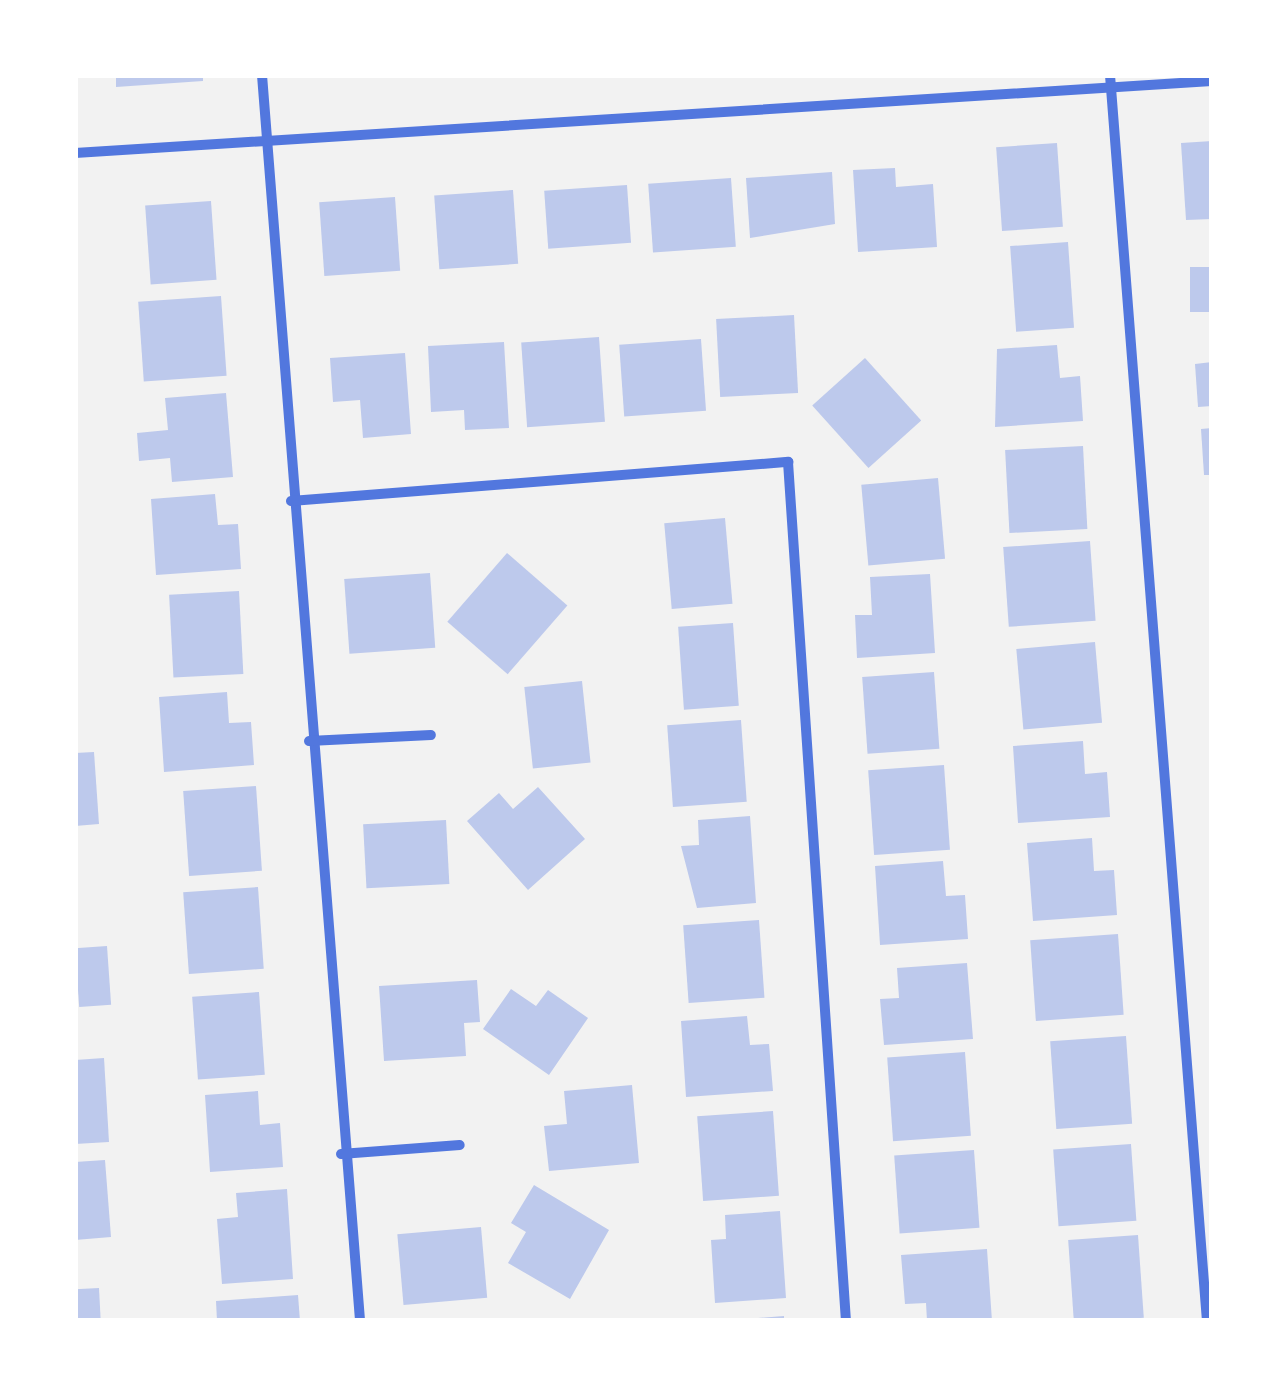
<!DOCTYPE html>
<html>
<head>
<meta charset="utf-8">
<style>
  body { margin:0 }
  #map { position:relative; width:1287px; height:1396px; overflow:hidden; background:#f2f2f2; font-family:"DM Sans",sans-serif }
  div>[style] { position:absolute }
  .building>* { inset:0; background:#bdc9ec; transform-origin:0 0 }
  .minor>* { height:10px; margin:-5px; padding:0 5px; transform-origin:5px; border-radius:5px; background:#5277de }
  span { translate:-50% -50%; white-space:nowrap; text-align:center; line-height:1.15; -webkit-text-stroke:10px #fff; paint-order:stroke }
  .frame { position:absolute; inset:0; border:78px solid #fff; pointer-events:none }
</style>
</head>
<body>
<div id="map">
  <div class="building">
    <div style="clip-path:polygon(116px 75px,203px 75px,203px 81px,116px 87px)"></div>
    <div style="clip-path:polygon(1212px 141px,1212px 219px,1186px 220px,1181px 143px)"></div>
    <div style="left:1057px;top:143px;width:84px;height:61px;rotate:86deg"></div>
    <div style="clip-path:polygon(895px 168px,896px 187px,933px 184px,937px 247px,858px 252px,853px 170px)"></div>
    <div style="clip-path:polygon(832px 172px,835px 224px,750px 238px,746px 178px)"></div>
    <div style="left:731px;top:178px;width:69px;height:83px;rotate:86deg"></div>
    <div style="left:627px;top:185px;width:58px;height:83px;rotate:86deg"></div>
    <div style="left:513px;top:190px;width:74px;height:79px;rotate:86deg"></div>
    <div style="left:395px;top:197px;width:74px;height:76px;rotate:86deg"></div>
    <div style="left:211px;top:201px;width:79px;height:66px;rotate:86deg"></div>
    <div style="left:1068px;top:242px;width:86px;height:58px;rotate:86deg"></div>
    <div style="left:1212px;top:267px;width:45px;height:22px;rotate:90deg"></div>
    <div style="left:221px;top:296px;width:80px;height:83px;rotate:86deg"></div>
    <div style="left:794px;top:315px;width:78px;height:78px;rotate:87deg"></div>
    <div style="left:599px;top:337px;width:85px;height:78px;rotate:86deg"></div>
    <div style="left:701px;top:339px;width:72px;height:82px;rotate:86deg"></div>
    <div style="clip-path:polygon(504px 342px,509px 428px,465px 430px,464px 410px,431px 412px,428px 346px)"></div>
    <div style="clip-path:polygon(1057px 345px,1060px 378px,1080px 376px,1083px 421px,995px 427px,997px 349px)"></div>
    <div style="clip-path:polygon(405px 353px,411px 434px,363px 438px,360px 400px,333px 402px,330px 358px)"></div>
    <div style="left:865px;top:358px;width:84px;height:71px;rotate:48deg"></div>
    <div style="clip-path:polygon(1212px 362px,1212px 406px,1198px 407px,1195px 364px)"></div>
    <div style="clip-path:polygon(226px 393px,233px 477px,172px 482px,170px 458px,139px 461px,137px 433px,168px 430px,165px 398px)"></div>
    <div style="clip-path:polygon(1212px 428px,1212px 475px,1204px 475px,1201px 429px)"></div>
    <div style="left:1083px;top:446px;width:83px;height:78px;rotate:87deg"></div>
    <div style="left:938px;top:478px;width:81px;height:77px;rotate:85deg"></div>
    <div style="clip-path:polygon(215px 494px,218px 525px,238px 524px,241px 569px,156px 575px,151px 499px)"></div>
    <div style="left:725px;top:518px;width:86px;height:61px;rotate:85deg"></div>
    <div style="left:1090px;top:541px;width:80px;height:87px;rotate:86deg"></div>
    <div style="left:507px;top:553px;width:80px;height:91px;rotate:41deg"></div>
    <div style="left:430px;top:573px;width:75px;height:86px;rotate:86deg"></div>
    <div style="clip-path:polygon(930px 574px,935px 653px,857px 658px,855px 615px,872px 615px,870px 577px)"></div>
    <div style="left:239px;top:591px;width:83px;height:70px;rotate:87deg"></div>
    <div style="left:733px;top:623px;width:83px;height:55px;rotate:86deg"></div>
    <div style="left:1095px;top:642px;width:81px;height:79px;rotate:85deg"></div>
    <div style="left:934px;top:672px;width:77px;height:72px;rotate:86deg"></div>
    <div style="left:582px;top:681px;width:82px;height:58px;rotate:84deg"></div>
    <div style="clip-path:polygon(227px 692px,229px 723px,251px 722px,254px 765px,164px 772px,159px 697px)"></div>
    <div style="left:741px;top:720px;width:82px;height:74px;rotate:86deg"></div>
    <div style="clip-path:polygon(1083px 741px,1085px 774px,1107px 772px,1110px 817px,1018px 823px,1013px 746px)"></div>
    <div style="clip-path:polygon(94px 752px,99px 824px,75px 826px,75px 753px)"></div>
    <div style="left:944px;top:765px;width:85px;height:76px;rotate:86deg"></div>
    <div style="left:256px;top:786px;width:85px;height:73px;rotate:86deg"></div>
    <div style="clip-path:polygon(538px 787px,585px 839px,528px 890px,467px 821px,499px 793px,513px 809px)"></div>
    <div style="clip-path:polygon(750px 816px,756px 903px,697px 908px,681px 846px,699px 845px,698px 820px)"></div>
    <div style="left:446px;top:820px;width:64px;height:83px;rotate:87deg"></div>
    <div style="clip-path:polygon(1092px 838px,1094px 871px,1114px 870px,1117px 915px,1033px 921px,1027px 843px)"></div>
    <div style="clip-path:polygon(943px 861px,946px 896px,965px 895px,968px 939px,880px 945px,875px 866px)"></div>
    <div style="left:258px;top:887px;width:82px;height:75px;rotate:86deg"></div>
    <div style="left:759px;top:920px;width:78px;height:76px;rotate:86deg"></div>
    <div style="left:1118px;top:934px;width:81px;height:88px;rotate:86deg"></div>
    <div style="left:107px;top:946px;width:59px;height:32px;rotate:86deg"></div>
    <div style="clip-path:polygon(967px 963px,973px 1039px,884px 1045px,880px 999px,899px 998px,897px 968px)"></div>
    <div style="clip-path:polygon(477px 980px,480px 1022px,464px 1023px,466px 1056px,384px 1061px,379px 986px)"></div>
    <div style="clip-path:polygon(511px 989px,536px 1006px,548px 990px,588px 1018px,549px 1075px,483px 1029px)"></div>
    <div style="left:259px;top:992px;width:83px;height:67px;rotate:86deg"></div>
    <div style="clip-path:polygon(747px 1016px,750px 1045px,769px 1044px,773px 1091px,686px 1097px,681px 1021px)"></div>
    <div style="left:1126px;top:1036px;width:88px;height:76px;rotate:86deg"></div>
    <div style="left:965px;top:1052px;width:84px;height:78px;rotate:86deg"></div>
    <div style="clip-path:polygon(104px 1058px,109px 1142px,75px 1144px,75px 1060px)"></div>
    <div style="clip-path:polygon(632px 1085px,639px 1163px,549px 1171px,544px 1126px,567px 1124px,564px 1091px)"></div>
    <div style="clip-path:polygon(258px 1091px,260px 1125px,280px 1123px,283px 1167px,210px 1172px,205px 1095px)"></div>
    <div style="left:773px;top:1111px;width:85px;height:76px;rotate:86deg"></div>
    <div style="left:1131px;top:1144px;width:77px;height:78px;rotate:86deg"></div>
    <div style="left:974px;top:1150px;width:78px;height:80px;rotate:86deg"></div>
    <div style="clip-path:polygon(105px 1160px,111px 1237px,75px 1240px,75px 1162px)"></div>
    <div style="clip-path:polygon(534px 1185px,609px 1230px,570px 1299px,508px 1263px,526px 1232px,511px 1223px)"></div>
    <div style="clip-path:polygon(287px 1189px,293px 1279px,222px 1284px,217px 1219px,238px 1217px,236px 1193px)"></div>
    <div style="clip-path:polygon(780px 1211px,786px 1298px,715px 1303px,711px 1240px,726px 1239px,725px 1215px)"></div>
    <div style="left:481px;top:1227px;width:71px;height:84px;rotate:85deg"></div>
    <div style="left:1138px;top:1235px;width:83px;height:70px;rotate:86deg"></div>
    <div style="clip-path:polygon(987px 1249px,992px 1321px,927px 1321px,926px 1303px,905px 1304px,901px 1255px)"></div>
    <div style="left:99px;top:1288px;width:33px;height:24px;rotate:87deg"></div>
    <div style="clip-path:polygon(298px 1295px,300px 1321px,217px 1321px,216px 1301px)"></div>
    <div style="clip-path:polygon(784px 1316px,784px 1321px,758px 1321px,758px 1318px)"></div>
  </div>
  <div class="minor">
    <div style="left:262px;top:75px;width:1250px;rotate:85.5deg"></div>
    <div style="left:1110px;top:75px;width:1250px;rotate:85.55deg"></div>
    <div style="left:75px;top:153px;width:1139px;rotate:-3.62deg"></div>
    <div style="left:291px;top:501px;width:499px;rotate:-4.5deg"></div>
    <div style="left:788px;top:462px;width:861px;rotate:86.14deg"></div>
    <div style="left:309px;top:741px;width:122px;rotate:-2.8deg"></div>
    <div style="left:341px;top:1154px;width:119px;rotate:-4.3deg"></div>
  </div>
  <div class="frame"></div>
</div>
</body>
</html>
